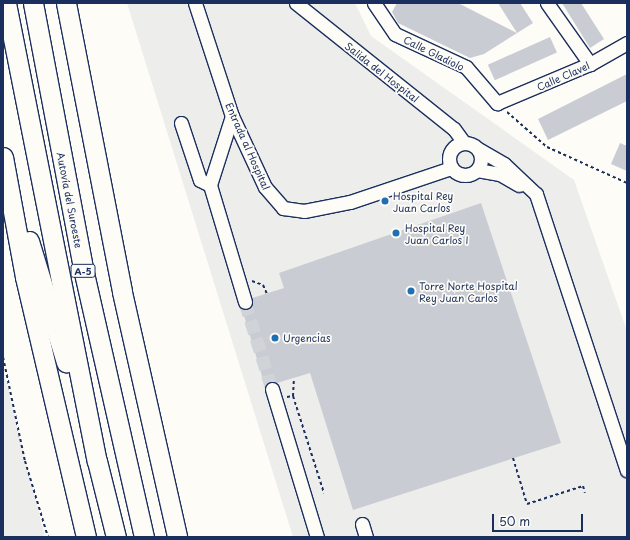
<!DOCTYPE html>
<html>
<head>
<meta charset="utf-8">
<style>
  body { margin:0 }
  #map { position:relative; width:630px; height:540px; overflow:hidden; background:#fdfcf7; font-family:"Playpen Sans",sans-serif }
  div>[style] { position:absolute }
  .built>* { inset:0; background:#edeeec }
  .building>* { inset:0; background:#c9ccd3; transform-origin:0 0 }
  .minor-tunnel>* { height:13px; margin-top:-6.5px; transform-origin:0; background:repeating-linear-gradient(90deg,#d0d3d8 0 13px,transparent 0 19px) }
  .path>* { height:2px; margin-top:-1px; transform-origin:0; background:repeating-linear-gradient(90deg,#1b2f5e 0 3px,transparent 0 6px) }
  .roads { filter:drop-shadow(1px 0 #1b2f5e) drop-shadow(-1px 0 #1b2f5e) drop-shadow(0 1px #1b2f5e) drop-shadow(0 -1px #1b2f5e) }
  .minor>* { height:13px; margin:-6.5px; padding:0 6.5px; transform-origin:6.5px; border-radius:6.5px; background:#fdfcf7 }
  .minor>.ring { margin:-6.5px; padding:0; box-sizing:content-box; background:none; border:13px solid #fdfcf7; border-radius:50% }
  .highway>* { height:19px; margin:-9.5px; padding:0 9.5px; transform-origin:9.5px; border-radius:9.5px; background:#fdfcf7 }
  .dots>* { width:11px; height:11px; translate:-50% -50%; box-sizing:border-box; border:2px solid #fdfcf7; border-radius:50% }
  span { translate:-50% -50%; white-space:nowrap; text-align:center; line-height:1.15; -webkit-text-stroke:3.5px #fdfcf7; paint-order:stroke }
  .shield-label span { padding:1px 3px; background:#fdfcf7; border:1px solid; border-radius:3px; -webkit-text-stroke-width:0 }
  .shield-label { font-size:9px; color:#1b2f5e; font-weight:700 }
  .street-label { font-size:10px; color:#1b2f5e }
  .poi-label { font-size:10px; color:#1b2f5e }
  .left { translate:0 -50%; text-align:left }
  .frame { position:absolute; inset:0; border:4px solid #1b2f5e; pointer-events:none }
  .scale { position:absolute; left:492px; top:514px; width:91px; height:18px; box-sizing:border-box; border:2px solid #1b2f5e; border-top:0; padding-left:5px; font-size:12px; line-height:14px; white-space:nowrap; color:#1b2f5e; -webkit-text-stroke:3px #fdfcf7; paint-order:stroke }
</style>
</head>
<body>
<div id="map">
  <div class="built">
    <div style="clip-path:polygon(127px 3px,355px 3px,371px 36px,574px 180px,627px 331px,627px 537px,293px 537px)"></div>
    <div style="clip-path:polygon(3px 368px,45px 537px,3px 537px)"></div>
  </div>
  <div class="building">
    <div style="clip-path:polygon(397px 3px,458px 3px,517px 33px,498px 3px,520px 3px,533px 23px,484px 54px,470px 58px,398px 23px,392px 12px)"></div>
    <div style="clip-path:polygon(562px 3px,581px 3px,604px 39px,590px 48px)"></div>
    <div style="left:550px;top:37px;width:17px;height:68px;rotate:66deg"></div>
    <div style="clip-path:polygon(627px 74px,627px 101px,548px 140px,538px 119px)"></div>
    <div style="clip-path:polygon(620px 143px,627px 146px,627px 171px,611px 164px)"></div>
    <div style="clip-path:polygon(481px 203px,561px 443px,353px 510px,310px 373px,277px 383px,270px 381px,265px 386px,242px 309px,251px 308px,252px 298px,284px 288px,279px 273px)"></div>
  </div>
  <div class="minor-tunnel">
    <div style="left:245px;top:302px;width:91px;rotate:72.8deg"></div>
  </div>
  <div class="path">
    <div style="left:507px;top:112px;width:53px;rotate:41.2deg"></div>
    <div style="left:547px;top:147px;width:88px;rotate:24.2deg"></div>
    <div style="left:252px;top:281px;width:12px;rotate:20deg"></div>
    <div style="left:263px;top:285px;width:10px;rotate:66deg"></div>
    <div style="left:3px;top:357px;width:106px;rotate:78.1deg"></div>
    <div style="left:25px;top:461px;width:79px;rotate:73.2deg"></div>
    <div style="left:293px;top:396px;width:18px;rotate:-87deg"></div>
    <div style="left:287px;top:397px;width:6px;rotate:-9deg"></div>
    <div style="left:293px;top:396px;width:102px;rotate:72.3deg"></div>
    <div style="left:513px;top:458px;width:48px;rotate:73.1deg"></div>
    <div style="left:527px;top:504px;width:59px;rotate:-17.8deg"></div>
    <div style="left:583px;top:486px;width:7px;rotate:74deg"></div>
  </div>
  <div class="roads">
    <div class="minor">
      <div style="left:195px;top:3px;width:119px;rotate:71.9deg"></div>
      <div style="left:232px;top:116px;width:78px;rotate:65.1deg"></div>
      <div style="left:265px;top:187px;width:28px;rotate:49deg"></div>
      <div style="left:283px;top:208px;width:21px;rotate:8deg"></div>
      <div style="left:304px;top:211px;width:47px;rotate:-11.1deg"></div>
      <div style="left:350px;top:202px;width:107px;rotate:-18.6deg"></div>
      <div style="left:296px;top:3px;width:202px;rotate:38.6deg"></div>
      <div style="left:454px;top:129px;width:17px;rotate:54deg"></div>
      <div style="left:374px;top:3px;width:37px;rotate:56deg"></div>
      <div style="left:395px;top:34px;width:78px;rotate:24.9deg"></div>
      <div style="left:466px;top:67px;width:48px;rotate:49.3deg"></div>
      <div style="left:497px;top:103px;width:101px;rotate:-22.8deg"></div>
      <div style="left:590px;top:64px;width:43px;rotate:-29.6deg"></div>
      <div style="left:547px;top:3px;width:75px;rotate:54.8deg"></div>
      <div style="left:232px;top:116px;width:72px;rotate:107.7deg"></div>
      <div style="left:210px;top:185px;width:122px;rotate:73.3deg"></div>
      <div style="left:181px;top:123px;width:60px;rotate:71.6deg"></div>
      <div style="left:200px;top:180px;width:11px;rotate:27deg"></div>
      <div class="ring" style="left:449px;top:143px;width:19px;height:19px"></div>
      <div style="left:478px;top:149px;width:30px;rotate:30deg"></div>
      <div style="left:504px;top:164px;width:44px;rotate:43.2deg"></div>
      <div style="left:536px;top:194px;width:291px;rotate:71.8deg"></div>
      <div style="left:477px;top:170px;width:23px;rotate:10deg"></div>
      <div style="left:500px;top:174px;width:22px;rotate:30deg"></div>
      <div style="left:272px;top:389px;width:155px;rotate:73.1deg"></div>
      <div style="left:362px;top:524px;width:14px;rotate:73deg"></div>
    </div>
    <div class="highway">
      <div style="left:6px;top:3px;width:467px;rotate:78.8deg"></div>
      <div style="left:97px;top:461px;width:78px;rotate:76deg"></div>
      <div style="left:33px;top:3px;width:275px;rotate:79.3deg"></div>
      <div style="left:84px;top:273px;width:271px;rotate:77.2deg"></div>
      <div style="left:66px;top:3px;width:294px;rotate:79deg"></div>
      <div style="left:122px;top:292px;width:251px;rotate:77.3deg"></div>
      <div style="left:3px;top:157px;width:122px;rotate:79.6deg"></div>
      <div style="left:25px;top:277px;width:267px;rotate:76.8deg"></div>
      <div style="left:29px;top:241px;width:127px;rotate:73deg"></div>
    </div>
  </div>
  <div class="dots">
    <div style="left:385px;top:201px;background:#1f6fb2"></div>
    <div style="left:396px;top:233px;background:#1f6fb2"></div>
    <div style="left:411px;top:291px;background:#1f6fb2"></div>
    <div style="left:275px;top:338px;background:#1f6fb2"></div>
  </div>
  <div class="shield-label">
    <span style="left:83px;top:271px">A-5</span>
  </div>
  <div class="street-label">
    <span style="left:434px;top:53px;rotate:26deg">Calle Gladiolo</span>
    <span style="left:382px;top:72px;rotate:38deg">Salida del Hospital</span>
    <span style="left:563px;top:76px;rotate:-24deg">Calle Clavel</span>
    <span style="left:248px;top:146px;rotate:66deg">Entrada al Hospital</span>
    <span style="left:70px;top:200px;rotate:79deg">Autovía del Suroeste</span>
  </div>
  <div class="poi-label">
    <span class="left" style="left:393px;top:201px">Hospital Rey<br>Juan Carlos</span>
    <span class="left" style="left:405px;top:233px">Hospital Rey<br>Juan Carlos I</span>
    <span class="left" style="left:419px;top:291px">Torre Norte Hospital<br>Rey Juan Carlos</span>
    <span class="left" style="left:283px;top:338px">Urgencias</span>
  </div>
  <div class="frame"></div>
  <div class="scale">50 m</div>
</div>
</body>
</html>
